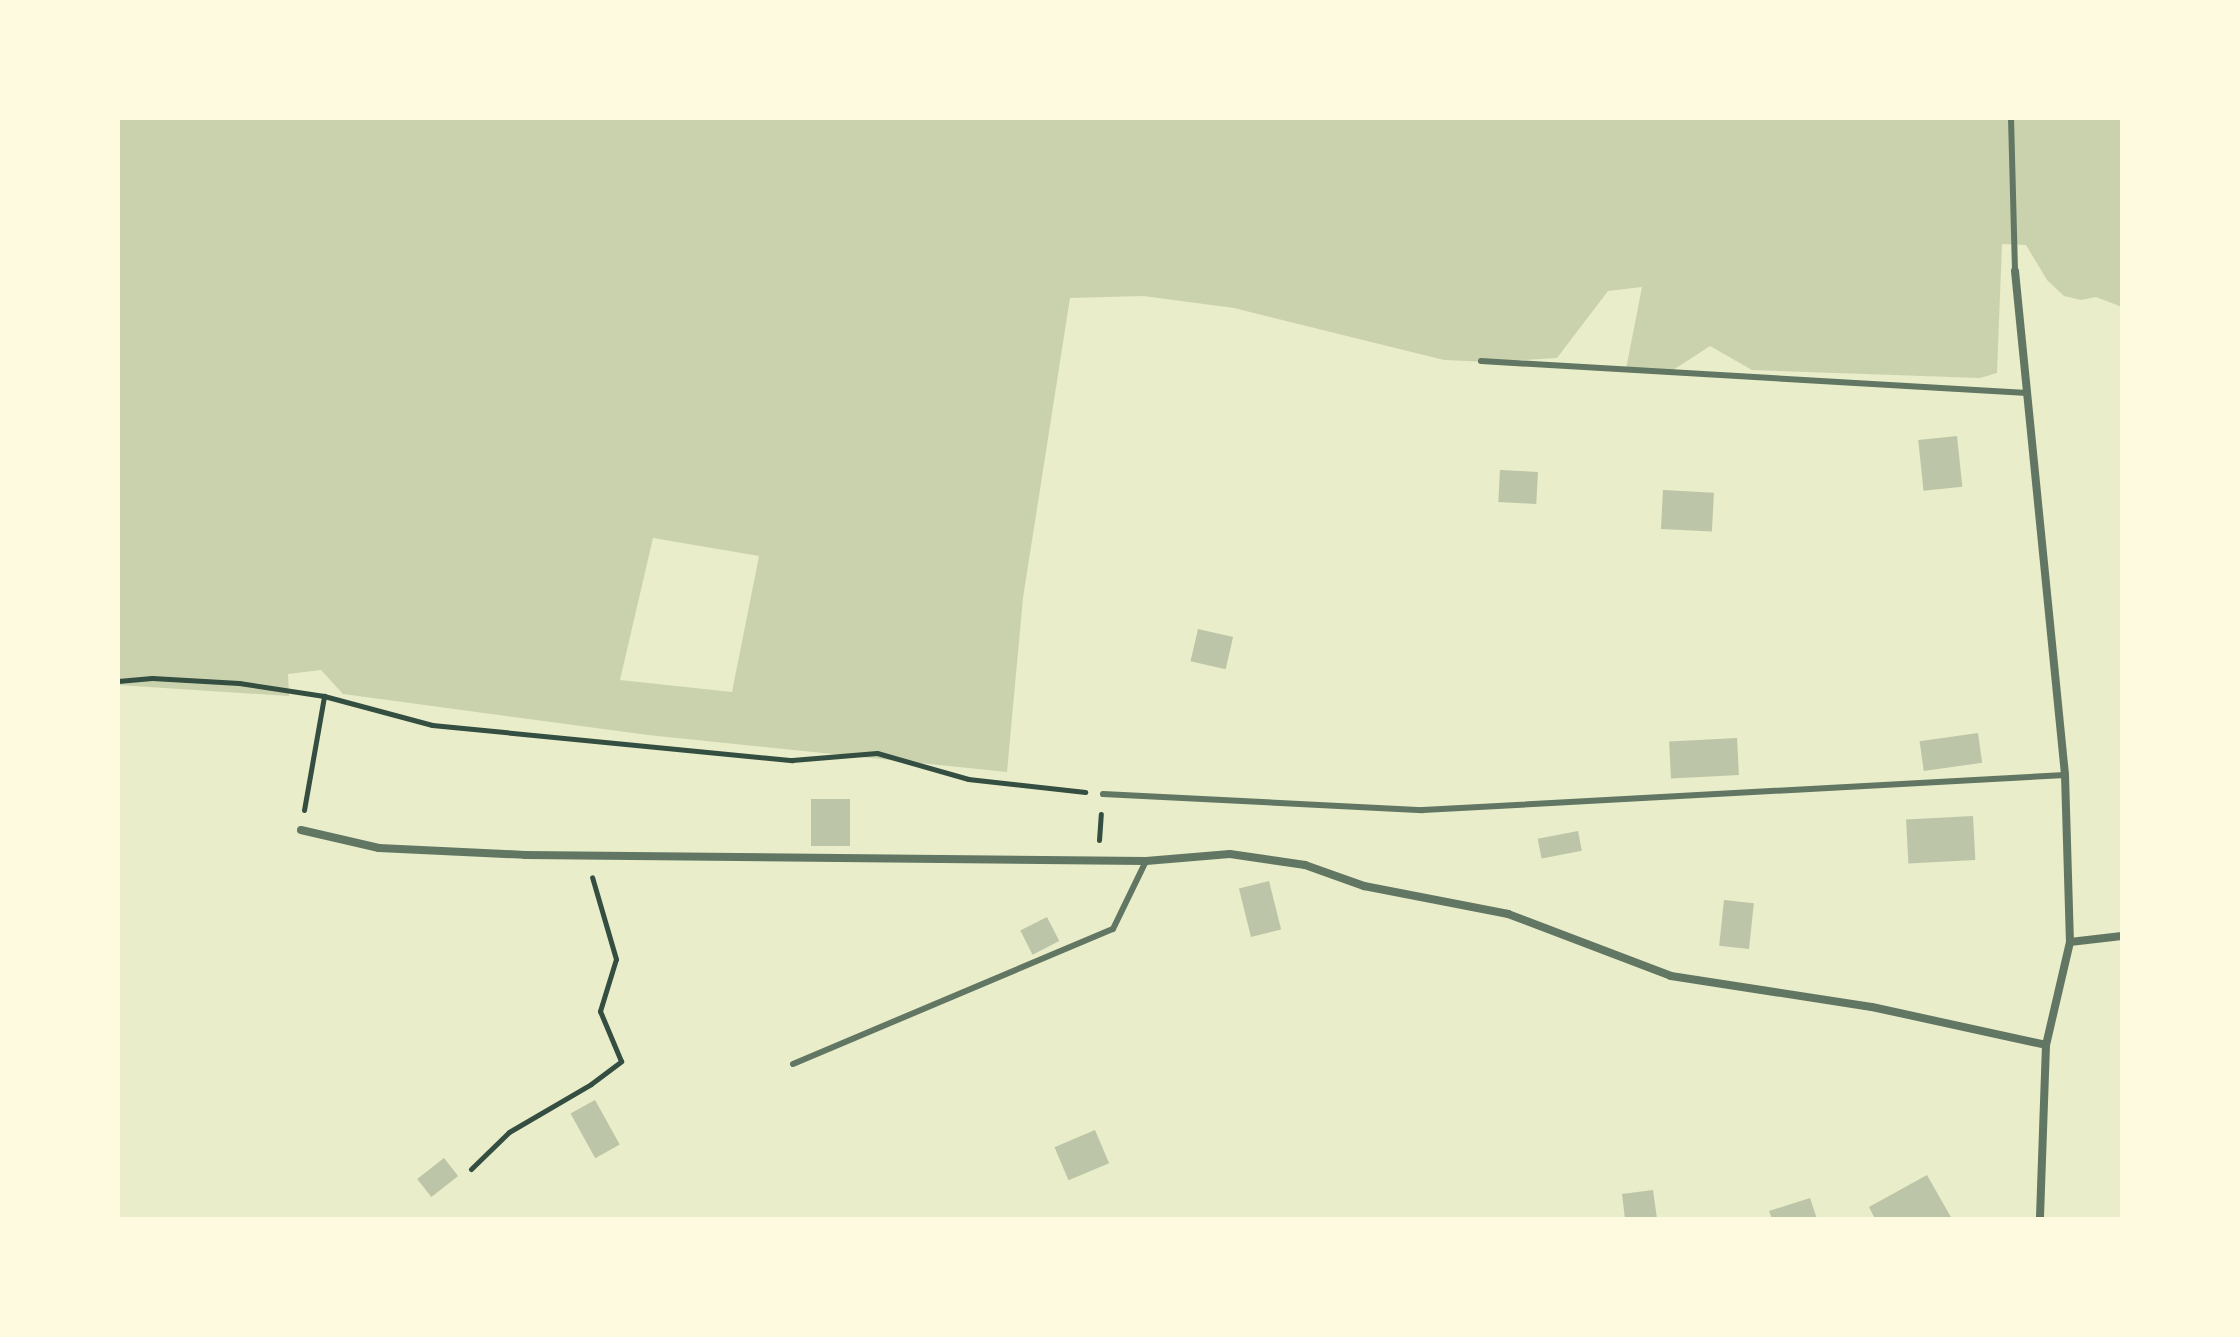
<!DOCTYPE html>
<html>
<head>
<meta charset="utf-8">
<style>
  body { margin:0 }
  #map { position:relative; width:2240px; height:1337px; overflow:hidden; background:#e9edc9; font-family:"Nunito Sans",sans-serif }
  div>[style] { position:absolute }
  .green>* { inset:0; background:#cad2ad }
  .building>* { inset:0; background:#bcc5a7; transform-origin:0 0 }
  .path>* { height:5px; margin:-2.5px; padding:0 2.5px; transform-origin:2.5px; border-radius:2.5px; background:#344e41 }
  .service>* { height:6px; margin:-3px; padding:0 3px; transform-origin:3px; border-radius:3px; background:#617663 }
  .minor>* { height:8px; margin:-4px; padding:0 4px; transform-origin:4px; border-radius:4px; background:#617663 }
  span { translate:-50% -50%; white-space:nowrap; text-align:center; line-height:1.15; -webkit-text-stroke:6px #fefae0; paint-order:stroke }
  .frame { position:absolute; inset:0; border:120px solid #fefae0; pointer-events:none }
</style>
</head>
<body>
<div id="map">
  <div class="green">
    <div style="clip-path:polygon(evenodd,118px 118px,2122px 118px,2122px 307px,2096px 297px,2081px 300px,2064px 296px,2047px 280px,2026px 245px,2002px 244px,1997px 373px,1980px 378px,1752px 370px,1710px 346px,1667px 374px,1626px 369px,1642px 287px,1608px 291px,1557px 358px,1489px 362px,1444px 360px,1234px 308px,1143px 296px,1070px 298px,1023px 598px,1007px 772px,648px 735px,343px 694px,321px 670px,288px 674px,289px 696px,118px 685px,118px 118px,653px 538px,759px 556px,732px 692px,620px 680px,653px 538px)"></div>
  </div>
  <div class="building">
    <div style="left:1957px;top:436px;width:51px;height:39px;rotate:84deg"></div>
    <div style="left:1500px;top:470px;width:38px;height:32px;rotate:3deg"></div>
    <div style="left:1663px;top:490px;width:51px;height:39px;rotate:3deg"></div>
    <div style="left:1198px;top:629px;width:36px;height:33px;rotate:13deg"></div>
    <div style="left:1978px;top:733px;width:30px;height:59px;rotate:82deg"></div>
    <div style="left:1737px;top:738px;width:37px;height:68px;rotate:87deg"></div>
    <div style="left:811px;top:799px;width:39px;height:47px"></div>
    <div style="left:1973px;top:816px;width:44px;height:67px;rotate:87deg"></div>
    <div style="left:1578px;top:831px;width:20px;height:41px;rotate:79deg"></div>
    <div style="left:1269px;top:881px;width:50px;height:31px;rotate:76deg"></div>
    <div style="left:1724px;top:900px;width:30px;height:46px;rotate:6deg"></div>
    <div style="left:1047px;top:917px;width:27px;height:30px;rotate:63deg"></div>
    <div style="left:595px;top:1100px;width:51px;height:28px;rotate:61deg"></div>
    <div style="left:1095px;top:1130px;width:36px;height:44px;rotate:67deg"></div>
    <div style="left:444px;top:1158px;width:23px;height:34px;rotate:52deg"></div>
    <div style="clip-path:polygon(1927px 1175px,1952px 1219px,1875px 1219px,1869px 1207px)"></div>
    <div style="clip-path:polygon(1653px 1190px,1657px 1219px,1625px 1219px,1622px 1194px)"></div>
    <div style="clip-path:polygon(1810px 1198px,1817px 1219px,1772px 1219px,1769px 1211px)"></div>
  </div>
  <div class="path">
    <div style="left:118px;top:681px;width:34px;rotate:-5deg"></div>
    <div style="left:152px;top:678px;width:87px;rotate:3.3deg"></div>
    <div style="left:239px;top:683px;width:86px;rotate:8.7deg"></div>
    <div style="left:324px;top:696px;width:112px;rotate:15deg"></div>
    <div style="left:432px;top:725px;width:362px;rotate:5.6deg"></div>
    <div style="left:792px;top:760px;width:85px;rotate:-4.7deg"></div>
    <div style="left:877px;top:753px;width:95px;rotate:15.9deg"></div>
    <div style="left:968px;top:779px;width:118px;rotate:6.3deg"></div>
    <div style="left:304px;top:810px;width:116px;rotate:-80deg"></div>
    <div style="left:1099px;top:840px;width:26px;rotate:-86deg"></div>
    <div style="left:471px;top:1169px;width:53px;rotate:-44.2deg"></div>
    <div style="left:509px;top:1132px;width:95px;rotate:-30.3deg"></div>
    <div style="left:591px;top:1084px;width:38px;rotate:-37deg"></div>
    <div style="left:621px;top:1061px;width:54px;rotate:-112.8deg"></div>
    <div style="left:600px;top:1011px;width:54px;rotate:-72.9deg"></div>
    <div style="left:616px;top:959px;width:85px;rotate:-106.3deg"></div>
  </div>
  <div class="service">
    <div style="left:2011px;top:118px;width:153px;rotate:88.5deg"></div>
    <div style="left:1481px;top:361px;width:547px;rotate:3.35deg"></div>
    <div style="left:1103px;top:794px;width:320px;rotate:2.9deg"></div>
    <div style="left:1423px;top:810px;width:643px;rotate:-3.12deg"></div>
    <div style="left:793px;top:1064px;width:347px;rotate:-22.9deg"></div>
    <div style="left:1113px;top:929px;width:76px;rotate:-64.1deg"></div>
  </div>
  <div class="minor">
    <div style="left:2015px;top:271px;width:506px;rotate:84.33deg"></div>
    <div style="left:2065px;top:775px;width:167px;rotate:88.3deg"></div>
    <div style="left:2070px;top:942px;width:106px;rotate:103.1deg"></div>
    <div style="left:2046px;top:1045px;width:174px;rotate:92deg"></div>
    <div style="left:301px;top:830px;width:80px;rotate:13deg"></div>
    <div style="left:379px;top:848px;width:146px;rotate:2.7deg"></div>
    <div style="left:525px;top:855px;width:621px;rotate:0.55deg"></div>
    <div style="left:1146px;top:861px;width:84px;rotate:-4.8deg"></div>
    <div style="left:1230px;top:854px;width:76px;rotate:8.3deg"></div>
    <div style="left:1305px;top:865px;width:63px;rotate:19.6deg"></div>
    <div style="left:1364px;top:886px;width:147px;rotate:11deg"></div>
    <div style="left:1508px;top:914px;width:174px;rotate:20.8deg"></div>
    <div style="left:1671px;top:976px;width:203px;rotate:8.8deg"></div>
    <div style="left:1872px;top:1007px;width:178px;rotate:12.3deg"></div>
    <div style="left:2070px;top:942px;width:52px;rotate:-6.6deg"></div>
  </div>
  <div class="frame"></div>
</div>
</body>
</html>
